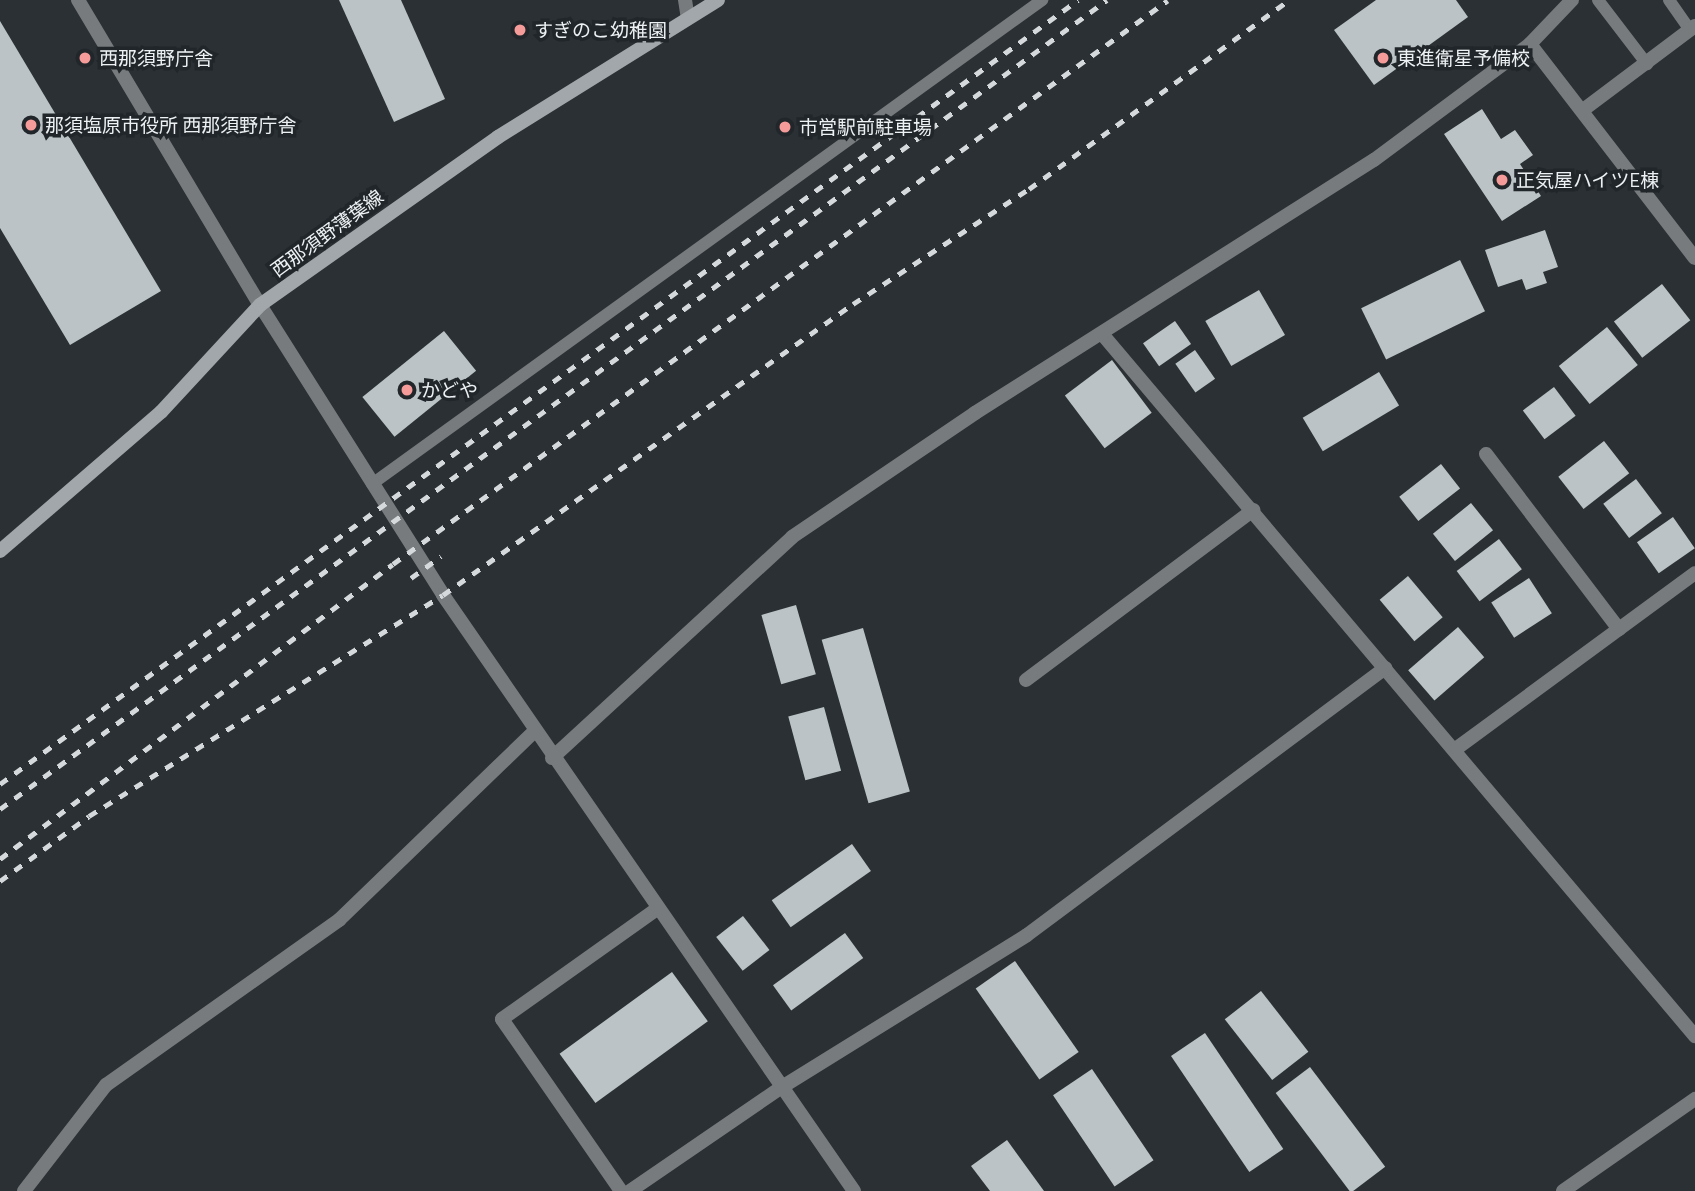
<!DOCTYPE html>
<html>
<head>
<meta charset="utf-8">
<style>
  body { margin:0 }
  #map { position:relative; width:1695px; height:1191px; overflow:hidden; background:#2a3034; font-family:"Titillium Web","Noto Sans JP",sans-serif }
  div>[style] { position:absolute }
  .building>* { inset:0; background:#bbc3c7; transform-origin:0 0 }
  .service>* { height:12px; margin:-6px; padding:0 6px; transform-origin:6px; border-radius:6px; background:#787b7d }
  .minor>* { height:14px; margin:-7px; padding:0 7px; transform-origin:7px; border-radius:7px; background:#787b7d }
  .tertiary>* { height:14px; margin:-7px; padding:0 7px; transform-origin:7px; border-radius:7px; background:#787b7d }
  .secondary>* { height:14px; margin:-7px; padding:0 7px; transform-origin:7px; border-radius:7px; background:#a1a7aa }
  .rail>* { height:5px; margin-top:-2.5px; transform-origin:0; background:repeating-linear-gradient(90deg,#d5d9db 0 9px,transparent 0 18px) }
  .dots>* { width:19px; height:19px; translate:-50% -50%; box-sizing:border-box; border:4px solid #20262a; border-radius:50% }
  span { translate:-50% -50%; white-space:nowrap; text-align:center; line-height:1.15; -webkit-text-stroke:7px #20262a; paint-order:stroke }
  .poi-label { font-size:19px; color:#edf1f3 }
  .left { translate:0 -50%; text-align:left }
  .street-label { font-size:19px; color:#edf1f3 }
</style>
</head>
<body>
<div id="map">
  <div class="building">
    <div style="clip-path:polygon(339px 0,401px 0,445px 99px,394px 122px)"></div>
    <div style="clip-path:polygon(1376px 0,1456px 0,1468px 17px,1374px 85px,1334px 30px)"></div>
    <div style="clip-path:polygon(0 21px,161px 291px,70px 345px,0 228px)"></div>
    <div style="clip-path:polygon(1482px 109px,1501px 139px,1515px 130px,1533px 155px,1520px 164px,1541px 196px,1502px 221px,1444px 134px)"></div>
    <div style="clip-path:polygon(1545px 230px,1558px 267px,1543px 272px,1547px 283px,1526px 290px,1522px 279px,1498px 287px,1485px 250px)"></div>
    <div style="left:1460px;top:260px;width:57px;height:110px;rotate:64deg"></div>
    <div style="left:1662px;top:284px;width:46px;height:61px;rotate:52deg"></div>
    <div style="left:1259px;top:290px;width:52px;height:62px;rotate:60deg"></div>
    <div style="left:1175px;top:321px;width:28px;height:39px;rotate:55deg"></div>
    <div style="left:1607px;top:327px;width:49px;height:62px;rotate:51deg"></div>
    <div style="left:444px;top:331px;width:51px;height:105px;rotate:51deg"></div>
    <div style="left:1195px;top:350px;width:35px;height:24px;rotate:55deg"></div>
    <div style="left:1112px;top:360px;width:66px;height:59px;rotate:53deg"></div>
    <div style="left:1379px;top:372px;width:39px;height:89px;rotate:59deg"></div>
    <div style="left:1554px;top:387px;width:36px;height:39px;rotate:53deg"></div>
    <div style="left:1604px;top:441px;width:41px;height:58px;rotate:52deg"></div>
    <div style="left:1441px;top:464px;width:31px;height:53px;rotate:52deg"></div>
    <div style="left:1636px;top:479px;width:43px;height:41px;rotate:53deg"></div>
    <div style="left:1471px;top:503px;width:35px;height:49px;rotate:51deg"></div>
    <div style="left:1673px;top:517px;width:38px;height:44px;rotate:55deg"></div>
    <div style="left:1499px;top:539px;width:38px;height:53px;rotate:53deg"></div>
    <div style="left:1408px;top:576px;width:54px;height:37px;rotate:50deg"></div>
    <div style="left:1529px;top:578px;width:42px;height:45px;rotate:57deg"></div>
    <div style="left:796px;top:605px;width:72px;height:36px;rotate:74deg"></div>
    <div style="left:1458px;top:627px;width:40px;height:66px;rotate:49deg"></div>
    <div style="left:863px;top:628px;width:170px;height:43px;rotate:74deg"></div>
    <div style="left:824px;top:707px;width:66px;height:37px;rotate:75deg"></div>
    <div style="left:852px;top:844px;width:33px;height:98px;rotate:55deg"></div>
    <div style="left:743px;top:916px;width:43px;height:34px;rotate:52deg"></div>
    <div style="left:845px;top:933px;width:31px;height:89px;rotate:54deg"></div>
    <div style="left:1015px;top:961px;width:111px;height:48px;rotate:55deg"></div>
    <div style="left:672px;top:972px;width:61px;height:139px;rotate:54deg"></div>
    <div style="left:1261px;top:991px;width:77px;height:46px;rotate:52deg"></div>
    <div style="left:1205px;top:1033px;width:140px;height:41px;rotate:56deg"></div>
    <div style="left:1310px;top:1067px;width:125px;height:43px;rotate:53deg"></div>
    <div style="left:1092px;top:1069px;width:110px;height:47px;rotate:56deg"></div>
    <div style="clip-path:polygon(1007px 1140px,1044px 1191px,990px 1191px,971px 1166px)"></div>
  </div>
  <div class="service">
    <div style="left:1598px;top:0;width:81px;rotate:52.6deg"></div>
    <div style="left:1669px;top:0;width:37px;rotate:55deg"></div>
    <div style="left:372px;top:484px;width:827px;rotate:-35.84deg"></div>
  </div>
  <div class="minor">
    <div style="left:685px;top:0;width:18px;rotate:81deg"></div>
    <div style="left:1103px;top:335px;width:918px;rotate:49.82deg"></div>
    <div style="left:1486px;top:454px;width:220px;rotate:52.8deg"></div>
    <div style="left:1026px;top:680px;width:284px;rotate:-36.8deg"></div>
    <div style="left:1457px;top:748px;width:295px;rotate:-36.3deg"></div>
    <div style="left:552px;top:758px;width:326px;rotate:-42.6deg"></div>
    <div style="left:792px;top:537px;width:221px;rotate:-34.1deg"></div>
    <div style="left:975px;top:413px;width:472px;rotate:-32.4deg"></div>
    <div style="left:1374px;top:160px;width:194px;rotate:-36.6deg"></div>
    <div style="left:24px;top:1191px;width:134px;rotate:-52.3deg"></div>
    <div style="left:106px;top:1085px;width:286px;rotate:-35.3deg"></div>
    <div style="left:339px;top:920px;width:271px;rotate:-44deg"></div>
    <div style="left:621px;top:1191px;width:209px;rotate:-124.7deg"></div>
    <div style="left:502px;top:1019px;width:190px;rotate:-35.4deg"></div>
    <div style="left:630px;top:1191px;width:184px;rotate:-34.4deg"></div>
    <div style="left:782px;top:1087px;width:288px;rotate:-31.8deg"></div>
    <div style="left:1027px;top:935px;width:447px;rotate:-36.7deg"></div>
  </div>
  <div class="tertiary">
    <div style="left:78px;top:0;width:355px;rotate:59.2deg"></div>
    <div style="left:260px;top:305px;width:343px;rotate:57.7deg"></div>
    <div style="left:443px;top:595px;width:724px;rotate:55.41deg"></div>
    <div style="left:1572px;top:0;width:61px;rotate:133.7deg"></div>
    <div style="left:1530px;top:44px;width:270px;rotate:52.4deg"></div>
    <div style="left:1583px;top:110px;width:140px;rotate:-36.9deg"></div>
    <div style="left:1563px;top:1191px;width:161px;rotate:-34.9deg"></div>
  </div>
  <div class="secondary">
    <div style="left:0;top:551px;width:213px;rotate:-40.8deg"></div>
    <div style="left:161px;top:412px;width:146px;rotate:-47.2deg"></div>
    <div style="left:260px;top:305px;width:291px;rotate:-35.2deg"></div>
    <div style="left:498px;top:137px;width:259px;rotate:-31.9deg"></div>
  </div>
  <div class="rail">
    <div style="left:411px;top:578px;width:37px;rotate:-36deg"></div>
    <div style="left:0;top:784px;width:1333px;rotate:-36.03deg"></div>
    <div style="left:0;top:809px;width:1371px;rotate:-36.16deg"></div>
    <div style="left:0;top:859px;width:491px;rotate:-36.9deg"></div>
    <div style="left:393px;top:564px;width:958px;rotate:-36.04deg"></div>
    <div style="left:0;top:881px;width:110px;rotate:-36.1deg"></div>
    <div style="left:89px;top:816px;width:417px;rotate:-32deg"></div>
    <div style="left:443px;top:595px;width:503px;rotate:-35.37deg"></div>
    <div style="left:853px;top:304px;width:210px;rotate:-33.2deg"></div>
    <div style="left:1029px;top:189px;width:321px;rotate:-36deg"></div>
  </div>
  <div class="dots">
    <div style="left:520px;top:30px;background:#f59b99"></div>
    <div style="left:85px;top:58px;background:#f59b99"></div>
    <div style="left:1383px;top:58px;background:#f59b99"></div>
    <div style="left:31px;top:125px;background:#f59b99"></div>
    <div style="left:785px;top:127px;background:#f59b99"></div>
    <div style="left:1502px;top:180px;background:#f59b99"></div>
    <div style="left:407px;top:390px;background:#f59b99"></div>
  </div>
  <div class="poi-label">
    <span class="left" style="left:534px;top:30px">すぎのこ幼稚園</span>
    <span class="left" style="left:99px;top:58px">西那須野庁舎</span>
    <span class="left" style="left:1397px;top:58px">東進衛星予備校</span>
    <span class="left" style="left:45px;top:125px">那須塩原市役所 西那須野庁舎</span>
    <span class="left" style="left:799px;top:127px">市営駅前駐車場</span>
    <span class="left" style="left:1516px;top:180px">正気屋ハイツE棟</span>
    <span class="left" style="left:421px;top:390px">かどや</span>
  </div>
  <div class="street-label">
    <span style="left:327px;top:233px;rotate:-36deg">西那須野薄葉線</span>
  </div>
</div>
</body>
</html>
